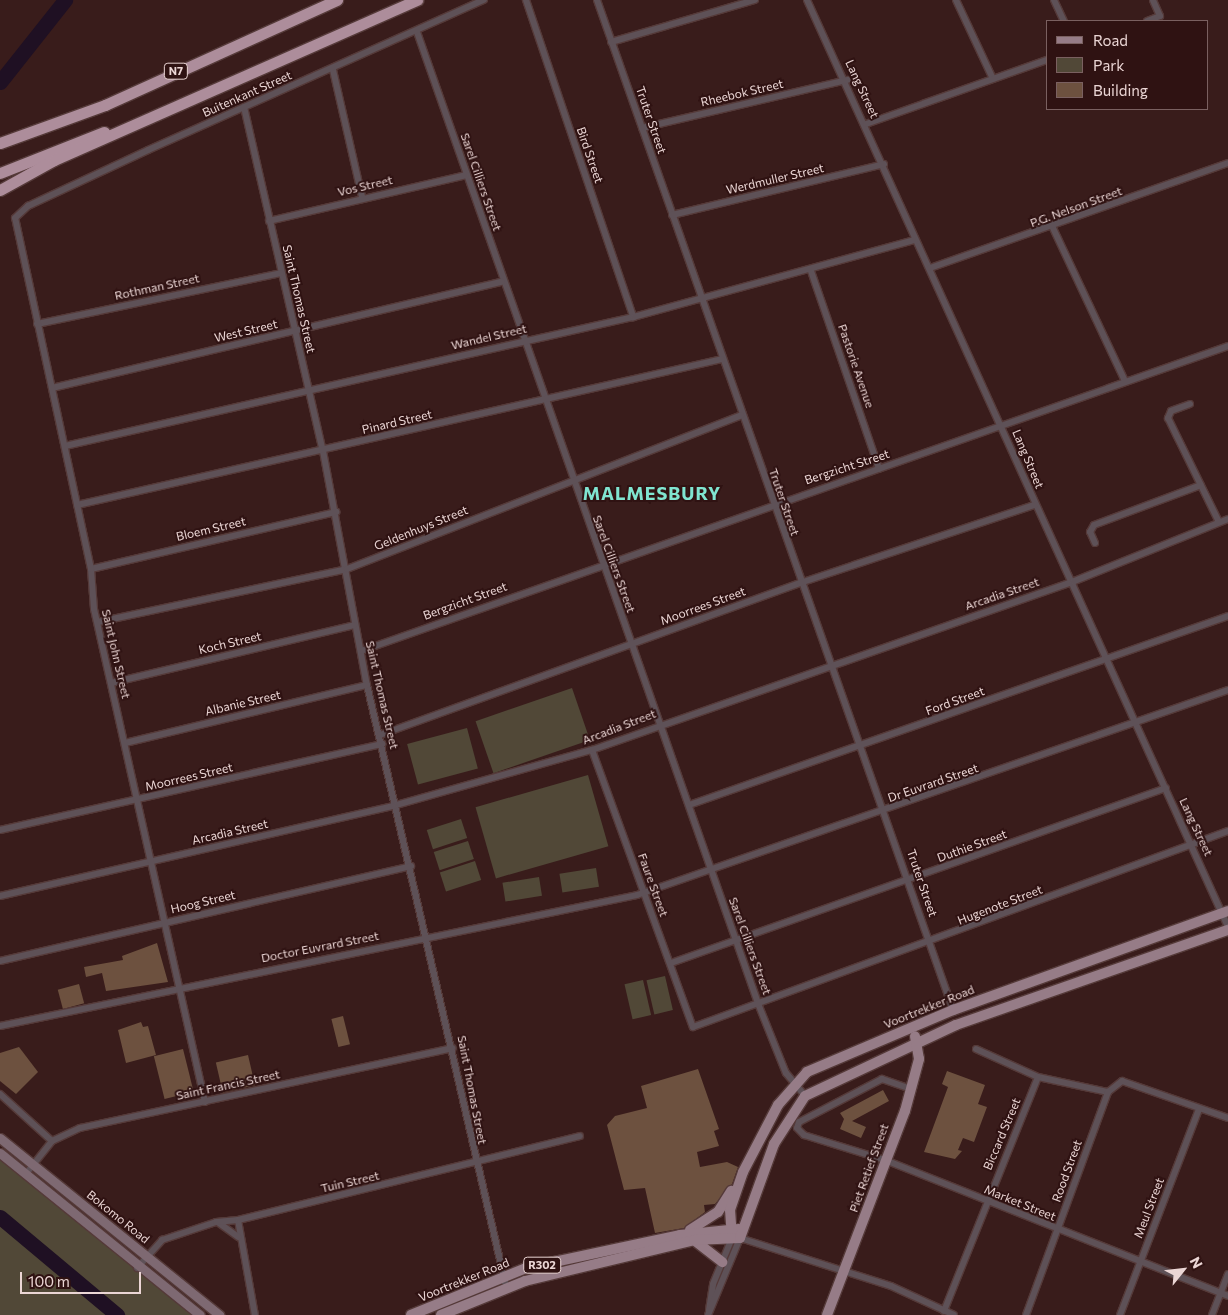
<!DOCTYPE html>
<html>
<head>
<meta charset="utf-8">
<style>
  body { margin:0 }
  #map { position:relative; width:1228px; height:1315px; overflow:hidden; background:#391c1b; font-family:Commissioner,sans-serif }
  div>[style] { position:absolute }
  .green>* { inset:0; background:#514837; transform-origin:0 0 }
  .river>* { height:15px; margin:-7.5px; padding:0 7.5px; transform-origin:7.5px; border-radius:7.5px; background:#1f1023 }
  .building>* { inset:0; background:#6d513f; transform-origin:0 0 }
  .roads { filter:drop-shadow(1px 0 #553a39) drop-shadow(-1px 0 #553a39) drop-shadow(0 1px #553a39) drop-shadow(0 -1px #553a39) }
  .street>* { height:6px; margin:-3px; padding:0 3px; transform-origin:3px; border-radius:3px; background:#5e5157 }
  .secondary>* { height:9px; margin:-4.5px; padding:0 4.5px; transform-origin:4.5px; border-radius:4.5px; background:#7e6972 }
  .primary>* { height:10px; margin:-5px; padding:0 5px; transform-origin:5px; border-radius:5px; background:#967c87 }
  .highway>* { height:11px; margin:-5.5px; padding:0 5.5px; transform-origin:5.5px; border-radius:5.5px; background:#ad8d9b }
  span { translate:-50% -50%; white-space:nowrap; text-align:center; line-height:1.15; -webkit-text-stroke:4px #2f1212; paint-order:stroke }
  .shield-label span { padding:1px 4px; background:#2f1212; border:1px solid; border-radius:4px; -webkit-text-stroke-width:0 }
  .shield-label { font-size:11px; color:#ebd6d5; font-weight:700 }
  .street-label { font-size:12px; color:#ebd6d5 }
  .district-label { font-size:18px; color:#80e5d1; font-weight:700; letter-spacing:1px }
  .legend { position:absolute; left:1046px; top:20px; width:162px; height:90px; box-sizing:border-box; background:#2f1212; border:1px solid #7a6060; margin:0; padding:6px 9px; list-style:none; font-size:15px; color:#ebd6d5 }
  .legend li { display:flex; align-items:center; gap:10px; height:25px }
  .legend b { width:25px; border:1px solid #7a6060 }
  .north { position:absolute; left:1158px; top:1245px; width:50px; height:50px; -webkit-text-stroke:4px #2f1212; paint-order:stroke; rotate:61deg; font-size:14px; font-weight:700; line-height:20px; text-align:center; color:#ebd6d5 }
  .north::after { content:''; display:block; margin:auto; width:18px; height:22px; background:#ebd6d5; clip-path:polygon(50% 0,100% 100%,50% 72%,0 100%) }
  .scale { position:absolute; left:20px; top:1272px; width:121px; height:22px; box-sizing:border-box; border:2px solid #ebd6d5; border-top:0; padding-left:6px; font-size:15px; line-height:18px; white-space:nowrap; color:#ebd6d5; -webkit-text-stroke:4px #2f1212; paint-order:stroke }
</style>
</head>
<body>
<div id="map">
  <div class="green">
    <div style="left:572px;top:688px;width:55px;height:102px;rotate:71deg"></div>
    <div style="left:467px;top:728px;width:42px;height:62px;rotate:75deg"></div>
    <div style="left:588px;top:775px;width:74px;height:117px;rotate:74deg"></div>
    <div style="left:461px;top:819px;width:20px;height:36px;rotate:72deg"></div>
    <div style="left:468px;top:841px;width:19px;height:36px;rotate:72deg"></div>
    <div style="left:475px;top:861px;width:20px;height:37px;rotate:72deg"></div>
    <div style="left:596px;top:868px;width:19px;height:37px;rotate:81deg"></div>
    <div style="left:539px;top:877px;width:19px;height:37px;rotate:81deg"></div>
    <div style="left:665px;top:976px;width:35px;height:19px;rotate:77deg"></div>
    <div style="left:643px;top:980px;width:36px;height:19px;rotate:77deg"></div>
    <div style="clip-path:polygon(0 1153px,200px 1315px,0 1315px)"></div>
  </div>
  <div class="river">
    <div style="left:0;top:82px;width:105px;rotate:-51.6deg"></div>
    <div style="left:0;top:1217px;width:153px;rotate:39.9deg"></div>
  </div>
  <div class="building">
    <div style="clip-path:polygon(157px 943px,168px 982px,106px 991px,102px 973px,86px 977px,84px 967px,123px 960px,122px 956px)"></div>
    <div style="left:79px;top:984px;width:20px;height:22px;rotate:75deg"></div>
    <div style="left:343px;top:1016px;width:29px;height:12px;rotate:76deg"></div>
    <div style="clip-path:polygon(141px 1022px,143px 1027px,148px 1026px,156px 1055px,126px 1063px,118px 1030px)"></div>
    <div style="clip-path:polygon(19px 1047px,38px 1072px,16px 1094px,0 1081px,0 1053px)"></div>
    <div style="left:183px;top:1049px;width:44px;height:30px;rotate:76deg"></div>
    <div style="left:248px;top:1055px;width:31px;height:33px;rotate:77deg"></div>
    <div style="clip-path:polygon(698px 1069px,719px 1129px,714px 1131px,719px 1146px,697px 1152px,700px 1167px,727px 1162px,738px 1167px,732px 1184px,715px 1204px,704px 1205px,705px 1212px,684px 1228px,655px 1233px,645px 1188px,624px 1190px,607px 1125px,615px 1116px,647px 1108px,641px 1086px)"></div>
    <div style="clip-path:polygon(947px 1071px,985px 1085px,978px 1104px,987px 1107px,974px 1142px,963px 1138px,958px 1150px,962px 1151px,955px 1159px,924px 1152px,948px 1087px,942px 1084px)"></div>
    <div style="clip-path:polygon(883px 1090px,889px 1101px,852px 1121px,866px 1127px,861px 1138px,840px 1129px,844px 1119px,840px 1113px)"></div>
  </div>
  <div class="roads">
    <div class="street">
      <div style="left:526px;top:0;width:335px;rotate:71.3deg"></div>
      <div style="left:597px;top:0;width:1071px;rotate:70.58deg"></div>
      <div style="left:807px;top:0;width:1018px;rotate:65.57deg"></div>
      <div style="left:956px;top:0;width:87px;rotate:64.9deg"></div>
      <div style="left:1054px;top:0;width:23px;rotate:65deg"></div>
      <div style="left:1147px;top:21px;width:14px;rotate:-21deg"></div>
      <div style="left:1160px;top:16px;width:17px;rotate:-114deg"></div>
      <div style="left:417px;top:32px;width:1032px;rotate:70.65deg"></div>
      <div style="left:759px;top:1006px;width:72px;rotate:68.1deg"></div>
      <div style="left:786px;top:1073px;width:30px;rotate:50deg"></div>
      <div style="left:611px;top:42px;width:150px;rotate:-16.3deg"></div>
      <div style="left:333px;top:70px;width:130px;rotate:77.1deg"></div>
      <div style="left:244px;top:107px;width:353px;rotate:77.1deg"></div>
      <div style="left:323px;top:451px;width:238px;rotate:79.4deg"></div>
      <div style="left:367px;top:685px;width:617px;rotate:76.98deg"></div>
      <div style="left:866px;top:124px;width:192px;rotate:-19.5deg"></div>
      <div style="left:642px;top:128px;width:211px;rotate:-13.2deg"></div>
      <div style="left:672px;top:215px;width:218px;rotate:-13.5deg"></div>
      <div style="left:269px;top:221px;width:202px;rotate:-13.1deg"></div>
      <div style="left:1053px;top:228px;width:169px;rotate:64.8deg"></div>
      <div style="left:930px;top:268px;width:316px;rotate:-19.4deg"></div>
      <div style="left:811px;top:271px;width:209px;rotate:71deg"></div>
      <div style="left:37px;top:324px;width:249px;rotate:-11.8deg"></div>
      <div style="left:52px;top:388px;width:462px;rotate:-13.3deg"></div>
      <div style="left:1190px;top:404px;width:20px;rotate:160deg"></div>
      <div style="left:1171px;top:411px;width:8px;rotate:113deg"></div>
      <div style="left:1168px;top:418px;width:116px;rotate:63.9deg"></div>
      <div style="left:65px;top:446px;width:582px;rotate:-12.8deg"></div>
      <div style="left:633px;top:317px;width:292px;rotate:-15.3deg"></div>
      <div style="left:77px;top:505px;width:661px;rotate:-12.75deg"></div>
      <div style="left:1095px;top:543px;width:12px;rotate:-114deg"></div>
      <div style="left:1090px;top:532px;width:8px;rotate:-60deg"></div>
      <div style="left:1094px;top:525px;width:114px;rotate:-20.5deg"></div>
      <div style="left:91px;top:569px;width:252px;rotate:-13.1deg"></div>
      <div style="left:98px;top:622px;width:255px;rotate:-12deg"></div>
      <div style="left:347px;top:569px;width:423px;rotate:-21.3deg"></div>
      <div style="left:361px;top:651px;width:919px;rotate:-19.38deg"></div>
      <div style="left:111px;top:683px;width:250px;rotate:-13.4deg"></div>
      <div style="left:380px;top:735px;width:447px;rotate:-19.9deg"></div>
      <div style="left:800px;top:583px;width:248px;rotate:-18.4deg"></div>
      <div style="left:125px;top:743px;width:249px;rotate:-13.5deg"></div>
      <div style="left:592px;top:750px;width:295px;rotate:70deg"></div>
      <div style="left:693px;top:1027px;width:570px;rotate:-20.12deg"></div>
      <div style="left:689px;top:805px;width:571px;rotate:-19.32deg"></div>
      <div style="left:0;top:830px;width:392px;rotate:-12.7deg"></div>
      <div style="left:0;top:896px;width:406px;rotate:-12.9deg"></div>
      <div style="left:396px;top:805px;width:204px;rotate:-15.7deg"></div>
      <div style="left:592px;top:750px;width:509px;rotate:-19.29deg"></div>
      <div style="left:1072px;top:582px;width:168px;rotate:-22deg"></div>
      <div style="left:0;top:961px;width:422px;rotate:-13deg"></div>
      <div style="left:671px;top:963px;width:525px;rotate:-19.47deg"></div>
      <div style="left:0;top:1026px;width:650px;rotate:-11.62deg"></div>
      <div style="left:637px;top:895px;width:626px;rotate:-19.13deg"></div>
      <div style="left:976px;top:1049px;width:68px;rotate:24.3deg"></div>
      <div style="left:1038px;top:1077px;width:72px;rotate:12.1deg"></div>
      <div style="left:911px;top:1089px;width:31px;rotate:-161deg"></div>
      <div style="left:882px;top:1079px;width:93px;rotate:152.6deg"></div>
      <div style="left:799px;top:1122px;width:6px;rotate:108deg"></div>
      <div style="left:797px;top:1128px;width:10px;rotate:45deg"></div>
      <div style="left:804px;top:1135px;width:85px;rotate:17.2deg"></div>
      <div style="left:885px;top:1160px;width:369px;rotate:21.6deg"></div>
      <div style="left:1108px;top:1092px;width:18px;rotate:-38deg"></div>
      <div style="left:1122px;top:1081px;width:112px;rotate:19.2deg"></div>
      <div style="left:0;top:1094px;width:70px;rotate:42.1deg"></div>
      <div style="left:205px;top:1102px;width:505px;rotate:-102.69deg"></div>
      <div style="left:94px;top:609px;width:40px;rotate:-94.3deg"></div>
      <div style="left:91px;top:569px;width:359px;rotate:-102.2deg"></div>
      <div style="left:15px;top:218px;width:18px;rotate:-43deg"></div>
      <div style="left:28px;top:206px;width:132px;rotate:-25deg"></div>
      <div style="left:148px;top:150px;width:368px;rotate:-24.1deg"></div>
      <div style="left:25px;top:1175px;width:43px;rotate:-51.5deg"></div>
      <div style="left:52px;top:1141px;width:31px;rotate:-25deg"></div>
      <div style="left:80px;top:1128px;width:381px;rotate:-12.1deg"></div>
      <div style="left:238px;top:1220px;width:97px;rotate:79.9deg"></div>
      <div style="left:219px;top:1223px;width:24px;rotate:36deg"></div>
      <div style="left:137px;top:1268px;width:38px;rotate:-48deg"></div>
      <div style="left:162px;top:1240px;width:57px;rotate:-18.4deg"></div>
      <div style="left:216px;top:1222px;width:22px;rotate:-5deg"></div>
      <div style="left:238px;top:1220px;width:352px;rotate:-13.8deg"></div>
      <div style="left:709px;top:1310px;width:26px;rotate:-81deg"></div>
      <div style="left:713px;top:1284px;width:50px;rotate:-67.6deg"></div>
      <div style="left:944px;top:1311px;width:252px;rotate:-68.1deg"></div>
      <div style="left:708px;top:1315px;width:83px;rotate:-67.4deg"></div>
      <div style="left:740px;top:1238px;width:158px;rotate:17.6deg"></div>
      <div style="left:891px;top:1286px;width:69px;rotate:24.7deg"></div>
      <div style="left:1026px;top:1315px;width:238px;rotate:-69.8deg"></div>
      <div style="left:1120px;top:1315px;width:221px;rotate:-69deg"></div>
      <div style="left:1212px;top:1315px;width:44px;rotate:-68.7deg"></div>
    </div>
    <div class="secondary">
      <div style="left:0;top:1138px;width:282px;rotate:38.9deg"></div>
      <div style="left:0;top:1153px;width:257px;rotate:39deg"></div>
    </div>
    <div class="primary">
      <div style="left:690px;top:1230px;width:33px;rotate:-33deg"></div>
      <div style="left:718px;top:1212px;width:25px;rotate:-58deg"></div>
      <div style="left:732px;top:1238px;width:28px;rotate:-94deg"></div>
      <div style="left:730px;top:1210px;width:40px;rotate:-71.1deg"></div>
      <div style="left:743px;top:1172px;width:76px;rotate:-62.4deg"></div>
      <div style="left:778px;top:1105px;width:44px;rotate:-48.7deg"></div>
      <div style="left:807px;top:1072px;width:159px;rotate:-23deg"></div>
      <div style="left:953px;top:1010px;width:292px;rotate:-19.8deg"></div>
      <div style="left:694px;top:1240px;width:36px;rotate:38deg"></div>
      <div style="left:411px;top:1315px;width:124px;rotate:-22.2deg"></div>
      <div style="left:526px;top:1268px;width:157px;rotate:-12.1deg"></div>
      <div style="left:680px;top:1235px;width:59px;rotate:-5.8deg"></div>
      <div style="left:441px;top:1315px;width:91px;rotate:-22deg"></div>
      <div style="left:525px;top:1281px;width:174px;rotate:-13.6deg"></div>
      <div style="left:694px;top:1240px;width:46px;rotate:-2.5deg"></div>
      <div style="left:740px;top:1238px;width:100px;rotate:-70.1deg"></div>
      <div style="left:774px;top:1144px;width:57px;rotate:-57.1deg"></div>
      <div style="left:805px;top:1096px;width:167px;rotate:-25.2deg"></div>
      <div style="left:956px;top:1025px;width:288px;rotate:-19.3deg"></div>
      <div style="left:827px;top:1315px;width:218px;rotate:-69.1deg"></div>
      <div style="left:905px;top:1111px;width:54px;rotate:-74.9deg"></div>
      <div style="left:919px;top:1059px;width:23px;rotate:-100deg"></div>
    </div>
    <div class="highway">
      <div style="left:0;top:143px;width:112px;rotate:-19.9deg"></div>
      <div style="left:105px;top:105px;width:255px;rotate:-24.4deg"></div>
      <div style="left:0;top:173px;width:112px;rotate:-21.5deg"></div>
      <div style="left:0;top:190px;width:62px;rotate:-29.1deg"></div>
      <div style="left:54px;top:160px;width:397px;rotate:-23.8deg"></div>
    </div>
  </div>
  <div class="shield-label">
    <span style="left:176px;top:71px">N7</span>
    <span style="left:542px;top:1265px">R302</span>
  </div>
  <div class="street-label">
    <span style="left:862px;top:89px;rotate:65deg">Lang Street</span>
    <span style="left:742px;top:93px;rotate:-13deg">Rheebok Street</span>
    <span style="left:247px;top:94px;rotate:-24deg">Buitenkant Street</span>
    <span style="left:651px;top:120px;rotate:71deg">Truter Street</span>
    <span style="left:590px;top:155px;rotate:71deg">Bird Street</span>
    <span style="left:775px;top:179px;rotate:-13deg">Werdmuller Street</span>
    <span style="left:481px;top:182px;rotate:71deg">Sarel Cilliers Street</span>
    <span style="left:365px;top:186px;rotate:-13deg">Vos Street</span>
    <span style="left:1076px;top:207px;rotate:-20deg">P.G. Nelson Street</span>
    <span style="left:157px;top:287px;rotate:-12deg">Rothman Street</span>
    <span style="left:299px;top:299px;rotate:77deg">Saint Thomas Street</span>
    <span style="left:246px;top:331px;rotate:-13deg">West Street</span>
    <span style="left:489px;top:337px;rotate:-13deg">Wandel Street</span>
    <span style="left:856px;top:366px;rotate:71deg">Pastorie Avenue</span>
    <span style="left:397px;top:422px;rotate:-13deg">Pinard Street</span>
    <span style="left:1028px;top:459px;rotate:67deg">Lang Street</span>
    <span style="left:847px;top:467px;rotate:-18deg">Bergzicht Street</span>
    <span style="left:784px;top:502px;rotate:71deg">Truter Street</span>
    <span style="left:421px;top:528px;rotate:-22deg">Geldenhuys Street</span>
    <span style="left:211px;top:529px;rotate:-13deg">Bloem Street</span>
    <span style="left:614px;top:564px;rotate:70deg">Sarel Cilliers Street</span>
    <span style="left:1002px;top:594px;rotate:-19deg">Arcadia Street</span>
    <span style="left:465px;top:601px;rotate:-20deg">Bergzicht Street</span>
    <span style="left:703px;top:606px;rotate:-20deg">Moorrees Street</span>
    <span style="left:230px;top:643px;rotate:-13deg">Koch Street</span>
    <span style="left:116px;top:654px;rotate:77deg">Saint John Street</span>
    <span style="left:382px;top:695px;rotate:77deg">Saint Thomas Street</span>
    <span style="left:955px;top:701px;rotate:-20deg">Ford Street</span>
    <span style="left:243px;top:703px;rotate:-13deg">Albanie Street</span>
    <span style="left:619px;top:727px;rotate:-21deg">Arcadia Street</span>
    <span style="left:189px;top:777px;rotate:-13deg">Moorrees Street</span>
    <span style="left:933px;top:783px;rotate:-19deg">Dr Euvrard Street</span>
    <span style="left:1196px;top:827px;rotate:65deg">Lang Street</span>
    <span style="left:230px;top:832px;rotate:-13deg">Arcadia Street</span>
    <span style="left:972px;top:846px;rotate:-20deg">Duthie Street</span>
    <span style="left:922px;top:883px;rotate:71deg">Truter Street</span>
    <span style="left:653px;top:885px;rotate:70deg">Faure Street</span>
    <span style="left:203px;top:902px;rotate:-13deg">Hoog Street</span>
    <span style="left:1000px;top:905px;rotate:-21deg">Hugenote Street</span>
    <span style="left:750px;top:946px;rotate:70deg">Sarel Cilliers Street</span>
    <span style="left:320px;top:947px;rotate:-11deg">Doctor Euvrard Street</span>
    <span style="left:929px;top:1007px;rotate:-22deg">Voortrekker Road</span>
    <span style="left:228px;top:1085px;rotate:-12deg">Saint Francis Street</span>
    <span style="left:472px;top:1090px;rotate:79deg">Saint Thomas Street</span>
    <span style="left:1002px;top:1134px;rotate:-67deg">Biccard Street</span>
    <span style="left:869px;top:1168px;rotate:-70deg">Piet Retief Street</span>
    <span style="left:1067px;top:1171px;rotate:-70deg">Rood Street</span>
    <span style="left:350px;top:1182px;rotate:-13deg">Tuin Street</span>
    <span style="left:1020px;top:1203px;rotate:22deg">Market Street</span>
    <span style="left:1149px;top:1208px;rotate:-69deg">Meul Street</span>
    <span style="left:118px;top:1217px;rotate:39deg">Bokomo Road</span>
    <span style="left:464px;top:1280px;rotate:-22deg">Voortrekker Road</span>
  </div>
  <div class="district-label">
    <span style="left:652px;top:493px">MALMESBURY</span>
  </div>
  <ul class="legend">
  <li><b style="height:6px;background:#967c87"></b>Road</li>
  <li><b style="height:14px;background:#514837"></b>Park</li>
  <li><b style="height:14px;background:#6d513f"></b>Building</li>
  </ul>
  <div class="north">N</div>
  <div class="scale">100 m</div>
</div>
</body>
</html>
